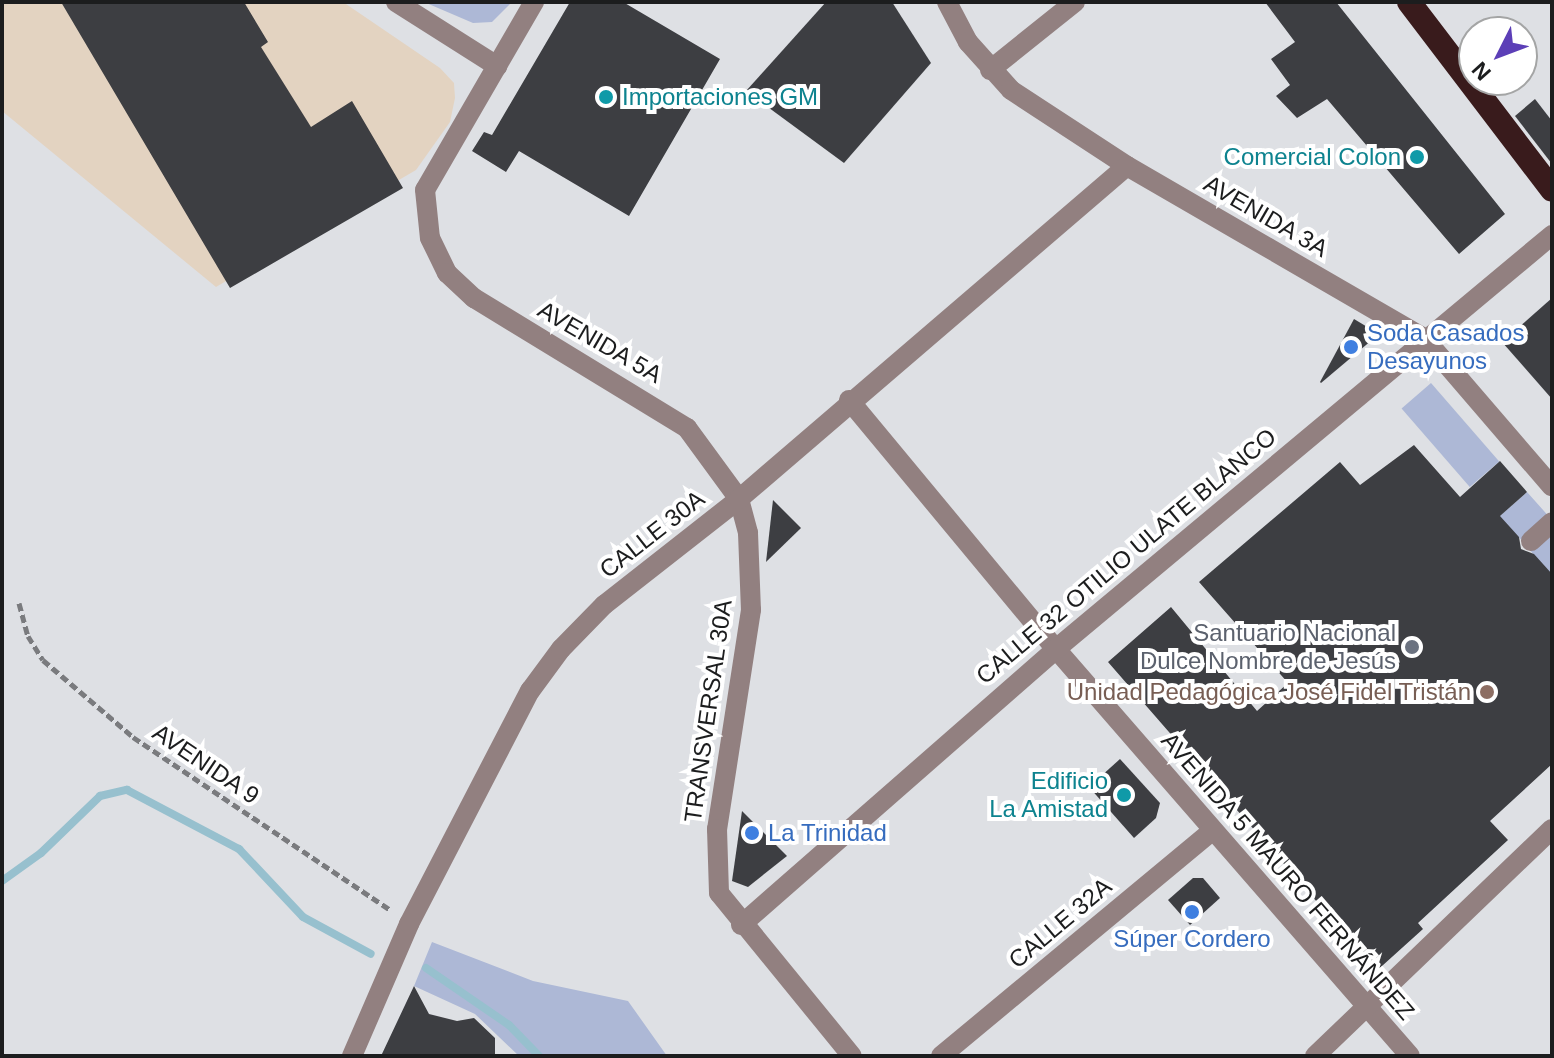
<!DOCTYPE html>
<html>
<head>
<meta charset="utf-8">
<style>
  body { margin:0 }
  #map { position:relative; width:1554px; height:1058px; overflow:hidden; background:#dee0e4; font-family:Helvetica,sans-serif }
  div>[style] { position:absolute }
  .industrial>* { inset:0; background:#e3d3c1 }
  .green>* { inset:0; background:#adb8d6; transform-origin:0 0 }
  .stream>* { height:8px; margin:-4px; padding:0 4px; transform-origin:4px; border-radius:4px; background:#97c0ce }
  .building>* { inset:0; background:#3d3e42 }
  .path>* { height:5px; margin-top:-2.5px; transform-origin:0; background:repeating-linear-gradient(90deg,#7a7b7e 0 8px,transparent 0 12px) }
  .minor>* { height:20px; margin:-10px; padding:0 10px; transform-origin:10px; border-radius:10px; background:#928080 }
  .highway>* { height:24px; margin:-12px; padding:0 12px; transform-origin:12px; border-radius:12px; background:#391b1c }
  .dots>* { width:22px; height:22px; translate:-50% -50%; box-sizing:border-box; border:4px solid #fff; border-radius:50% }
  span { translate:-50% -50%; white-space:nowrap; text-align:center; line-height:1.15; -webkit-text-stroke:8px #fff; paint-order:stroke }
  .culture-label { font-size:24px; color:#0d838f }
  .left { translate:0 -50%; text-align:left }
  .right { translate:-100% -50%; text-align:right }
  .street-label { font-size:24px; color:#1c1d1e }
  .shop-label { font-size:24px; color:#366cbe }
  .worship-label { font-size:24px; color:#5b616d }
  .education-label { font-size:24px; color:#785e54 }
  .frame { position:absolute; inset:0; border:4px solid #1c1d1e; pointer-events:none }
  .north { position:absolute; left:1458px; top:16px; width:80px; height:80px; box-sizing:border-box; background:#fff; border:2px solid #a4a5a5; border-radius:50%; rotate:228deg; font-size:22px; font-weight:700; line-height:32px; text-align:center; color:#1c1d1e }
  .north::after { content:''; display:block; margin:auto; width:28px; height:36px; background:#5c3fb7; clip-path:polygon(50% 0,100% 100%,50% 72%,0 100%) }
</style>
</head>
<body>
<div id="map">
  <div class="industrial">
    <div style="clip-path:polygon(2px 2px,343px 2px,440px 68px,454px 83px,455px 98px,450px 122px,416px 170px,216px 287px,2px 111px)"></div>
  </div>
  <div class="green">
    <div style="clip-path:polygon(424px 2px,512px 2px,492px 22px,473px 23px)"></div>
    <div style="left:1431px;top:383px;width:104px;height:39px;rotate:49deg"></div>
    <div style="clip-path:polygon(1527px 492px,1552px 520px,1552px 576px,1517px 535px,1485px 529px)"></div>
    <div style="clip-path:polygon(432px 942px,533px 981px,628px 1001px,667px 1056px,519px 1056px,475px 1014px,414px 986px)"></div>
  </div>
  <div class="stream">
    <div style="left:2px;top:881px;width:48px;rotate:-35.7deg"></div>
    <div style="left:41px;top:853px;width:82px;rotate:-44deg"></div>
    <div style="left:100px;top:796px;width:28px;rotate:-13deg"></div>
    <div style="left:127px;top:790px;width:127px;rotate:27.8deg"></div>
    <div style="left:239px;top:849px;width:93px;rotate:46.7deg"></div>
    <div style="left:303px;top:917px;width:77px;rotate:28.6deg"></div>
    <div style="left:426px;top:968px;width:101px;rotate:34.5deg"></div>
    <div style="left:509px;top:1025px;width:43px;rotate:45.9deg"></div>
  </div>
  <div class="building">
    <div style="clip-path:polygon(61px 2px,244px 2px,268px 42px,261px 47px,311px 127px,352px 101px,403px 188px,230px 288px)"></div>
    <div style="clip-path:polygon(570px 2px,623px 2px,720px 59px,629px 216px,519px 151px,506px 172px,472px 151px,484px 132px,492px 135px)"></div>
    <div style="clip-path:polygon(826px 2px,892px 2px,931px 63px,844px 163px,746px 91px)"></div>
    <div style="clip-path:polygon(1265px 2px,1336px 2px,1505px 214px,1459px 254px,1327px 99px,1297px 118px,1276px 96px,1290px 85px,1271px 59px,1295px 42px)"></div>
    <div style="clip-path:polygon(1535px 99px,1552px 121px,1552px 164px,1515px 116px)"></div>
    <div style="clip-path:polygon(1552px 298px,1552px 399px,1502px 342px)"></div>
    <div style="clip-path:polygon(1354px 319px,1379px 334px,1321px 383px,1320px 382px)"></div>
    <div style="clip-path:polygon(1414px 445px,1460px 497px,1500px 461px,1527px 492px,1500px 516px,1519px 537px,1521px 549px,1534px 554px,1552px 574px,1552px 764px,1490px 821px,1508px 840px,1418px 923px,1423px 929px,1372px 975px,1339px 938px,1344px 933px,1108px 662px,1171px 607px,1257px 711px,1288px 683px,1199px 582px,1340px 462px,1360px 485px)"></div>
    <div style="clip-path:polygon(773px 500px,801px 528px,766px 562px)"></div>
    <div style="clip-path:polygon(1120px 759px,1160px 803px,1156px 818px,1134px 838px,1089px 787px)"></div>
    <div style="clip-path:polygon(742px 811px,787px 856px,748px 887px,732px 881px)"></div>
    <div style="clip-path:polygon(1193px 878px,1203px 878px,1220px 898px,1190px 925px,1168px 900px)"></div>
    <div style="clip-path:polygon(414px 986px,429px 1014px,457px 1021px,474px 1018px,495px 1038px,495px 1056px,381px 1056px)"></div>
  </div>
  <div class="path">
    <div style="left:19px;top:603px;width:34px;rotate:75deg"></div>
    <div style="left:28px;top:636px;width:28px;rotate:58deg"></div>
    <div style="left:43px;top:660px;width:118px;rotate:40.5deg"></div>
    <div style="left:133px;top:737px;width:310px;rotate:33.9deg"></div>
  </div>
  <div class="minor">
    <div style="left:396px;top:2px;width:120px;rotate:32.4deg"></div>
    <div style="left:534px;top:2px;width:217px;rotate:120.1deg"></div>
    <div style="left:425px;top:190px;width:48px;rotate:84.1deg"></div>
    <div style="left:430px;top:238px;width:39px;rotate:64deg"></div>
    <div style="left:447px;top:273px;width:37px;rotate:43deg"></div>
    <div style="left:474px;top:298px;width:250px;rotate:31.4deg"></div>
    <div style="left:687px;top:428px;width:88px;rotate:53.8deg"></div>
    <div style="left:739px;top:499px;width:35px;rotate:75deg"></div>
    <div style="left:748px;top:533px;width:77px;rotate:87.8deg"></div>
    <div style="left:751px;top:610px;width:222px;rotate:98.8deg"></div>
    <div style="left:717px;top:829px;width:64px;rotate:88.2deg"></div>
    <div style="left:719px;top:893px;width:210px;rotate:50.8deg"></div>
    <div style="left:947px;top:2px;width:45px;rotate:62.3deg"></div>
    <div style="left:968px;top:42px;width:64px;rotate:48.1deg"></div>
    <div style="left:1011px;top:90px;width:139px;rotate:33.2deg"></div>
    <div style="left:1127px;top:166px;width:343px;rotate:30.1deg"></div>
    <div style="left:1424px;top:338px;width:196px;rotate:49.3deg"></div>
    <div style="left:990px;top:70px;width:109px;rotate:-38.7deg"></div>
    <div style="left:849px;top:400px;width:324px;rotate:50.3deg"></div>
    <div style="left:1056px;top:649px;width:539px;rotate:48.98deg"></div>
    <div style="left:1531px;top:541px;width:28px;rotate:-42deg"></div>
    <div style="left:741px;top:925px;width:419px;rotate:-41.2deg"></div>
    <div style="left:1056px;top:649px;width:646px;rotate:-39.85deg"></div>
    <div style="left:352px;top:1056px;width:144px;rotate:-66.6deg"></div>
    <div style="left:409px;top:924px;width:263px;rotate:-62.6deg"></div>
    <div style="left:530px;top:691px;width:52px;rotate:-53.6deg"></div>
    <div style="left:561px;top:649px;width:62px;rotate:-45.7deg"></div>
    <div style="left:604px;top:605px;width:172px;rotate:-38.1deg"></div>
    <div style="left:739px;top:499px;width:511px;rotate:-40.64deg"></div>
    <div style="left:941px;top:1056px;width:352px;rotate:-39.7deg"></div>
    <div style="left:1315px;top:1056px;width:328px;rotate:-43.8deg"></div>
  </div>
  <div class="highway">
    <div style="left:1409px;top:2px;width:236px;rotate:52.7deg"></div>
  </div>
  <div class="dots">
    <div style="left:606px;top:97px;background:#0f9aa8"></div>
    <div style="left:1417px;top:157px;background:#0f9aa8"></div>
    <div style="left:1351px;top:347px;background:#3f7fe0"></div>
    <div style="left:1412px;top:647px;background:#6b7280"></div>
    <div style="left:1487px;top:692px;background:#8d6e63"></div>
    <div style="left:1124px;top:795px;background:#0f9aa8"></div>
    <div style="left:752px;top:833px;background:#3f7fe0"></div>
    <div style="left:1192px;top:912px;background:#3f7fe0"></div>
  </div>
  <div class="culture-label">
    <span class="left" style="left:622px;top:97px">Importaciones GM</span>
    <span class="right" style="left:1401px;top:157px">Comercial Colon</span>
    <span class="right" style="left:1108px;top:795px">Edificio<br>La Amistad</span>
  </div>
  <div class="street-label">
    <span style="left:1266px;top:216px;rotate:30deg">AVENIDA 3A</span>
    <span style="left:600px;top:342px;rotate:30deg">AVENIDA 5A</span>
    <span style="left:652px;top:534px;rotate:-38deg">CALLE 30A</span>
    <span style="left:1126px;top:556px;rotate:-40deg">CALLE 32 OTILIO ULATE BLANCO</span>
    <span style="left:708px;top:711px;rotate:-82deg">TRANSVERSAL 30A</span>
    <span style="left:206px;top:764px;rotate:34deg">AVENIDA 9</span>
    <span style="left:1288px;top:876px;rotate:49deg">AVENIDA 5 MAURO FERNÁNDEZ</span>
    <span style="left:1060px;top:923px;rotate:-40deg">CALLE 32A</span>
  </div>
  <div class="shop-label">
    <span class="left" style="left:1367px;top:347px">Soda Casados<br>Desayunos</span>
    <span class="left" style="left:768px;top:833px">La Trinidad</span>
    <span style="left:1192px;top:939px">Súper Cordero</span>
  </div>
  <div class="worship-label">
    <span class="right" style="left:1396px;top:647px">Santuario Nacional<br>Dulce Nombre de Jesús</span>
  </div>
  <div class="education-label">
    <span class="right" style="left:1471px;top:692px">Unidad Pedagógica José Fidel Tristán</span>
  </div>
  <div class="frame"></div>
  <div class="north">N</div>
</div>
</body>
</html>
